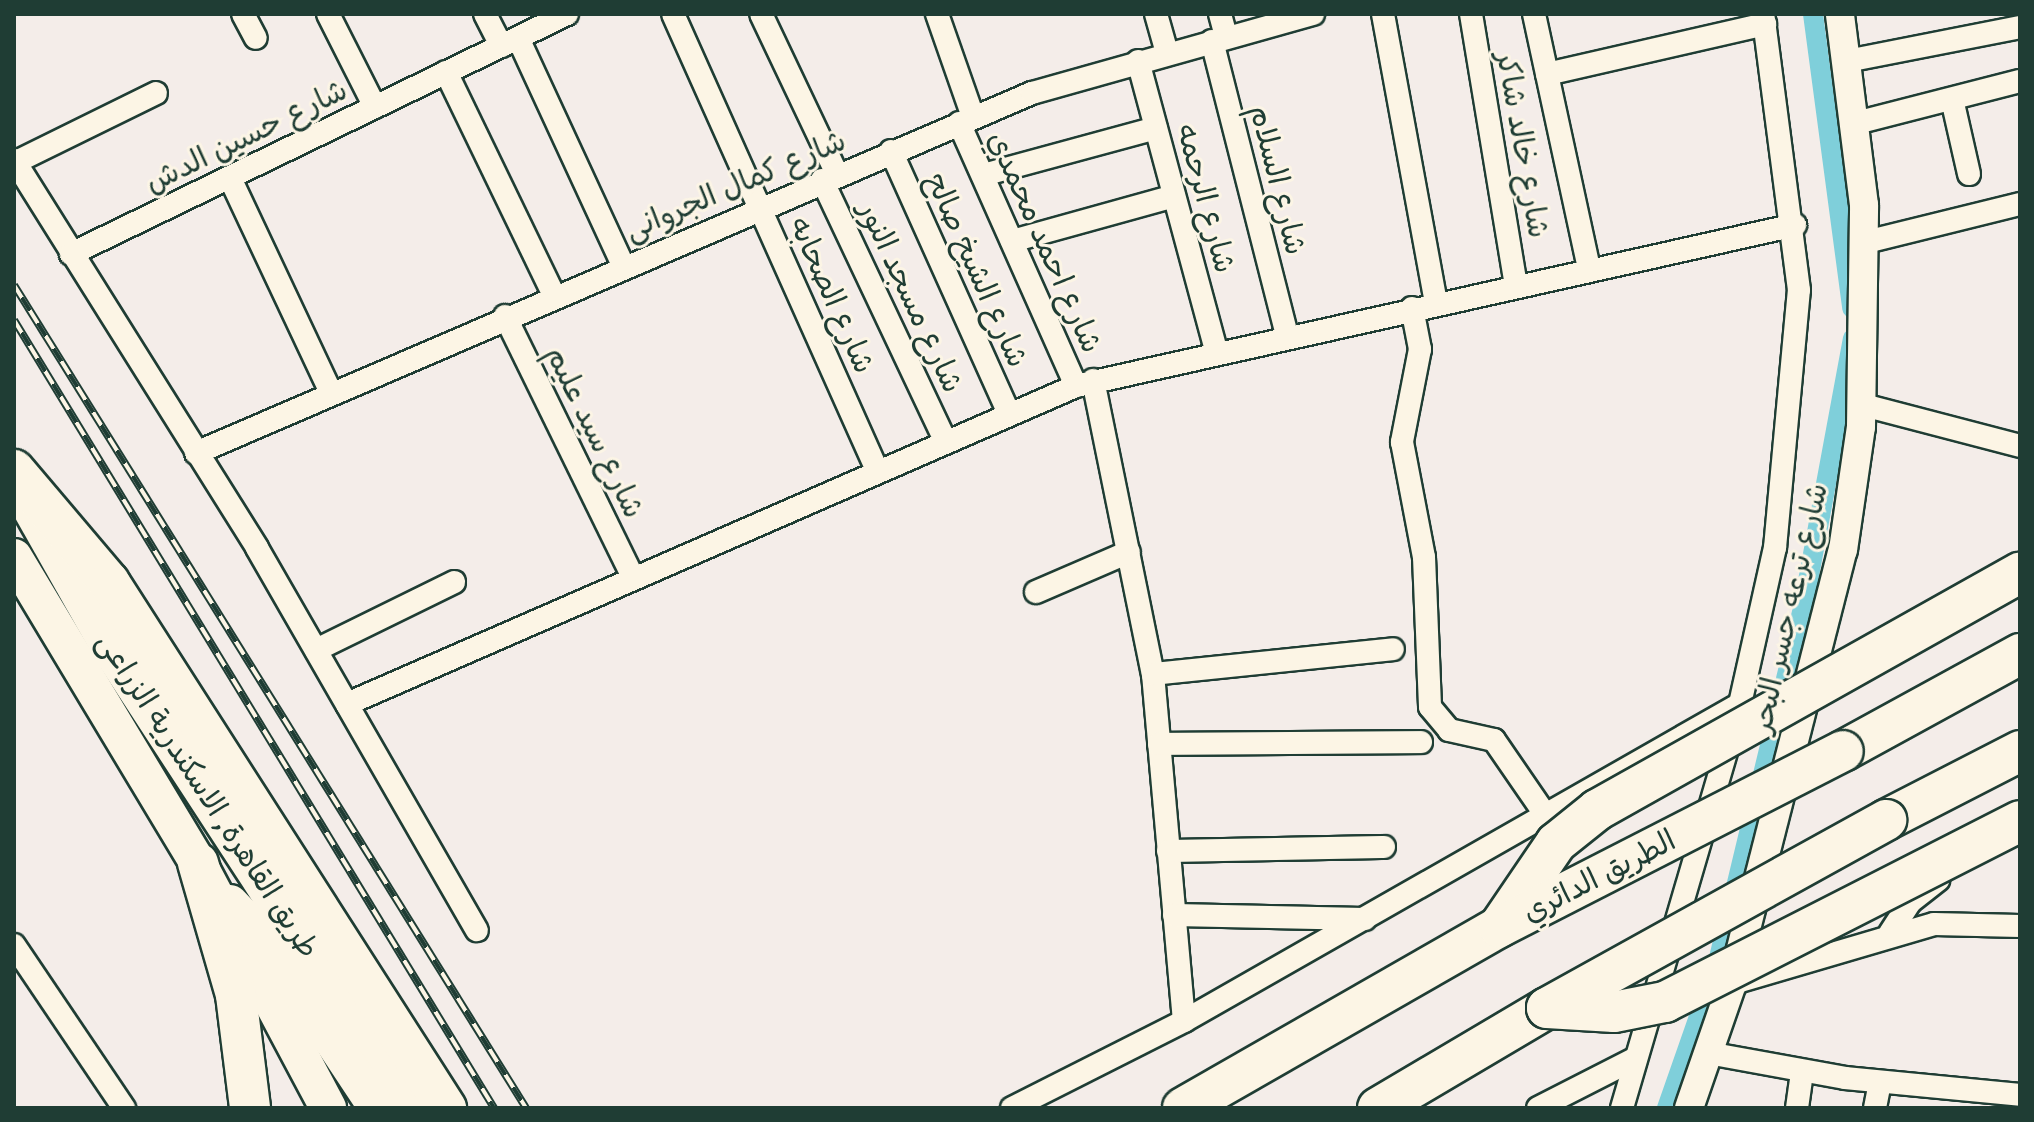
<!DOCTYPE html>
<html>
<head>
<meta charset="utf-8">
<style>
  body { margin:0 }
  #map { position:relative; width:2034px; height:1122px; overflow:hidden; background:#f4ede9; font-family:Sriracha,"Playpen Sans Arabic",sans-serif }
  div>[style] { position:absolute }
  .canal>* { height:20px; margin:-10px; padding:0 10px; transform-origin:10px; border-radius:10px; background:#7fcfda }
  .roads { filter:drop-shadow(2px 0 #1f3d34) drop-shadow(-2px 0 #1f3d34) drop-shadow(0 2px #1f3d34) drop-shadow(0 -2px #1f3d34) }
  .minor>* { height:22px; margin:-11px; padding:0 11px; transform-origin:11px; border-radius:11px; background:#fcf5e5 }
  .tertiary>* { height:28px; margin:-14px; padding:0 14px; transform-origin:14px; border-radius:14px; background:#fcf5e5 }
  .trunk>* { height:36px; margin:-18px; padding:0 18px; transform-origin:18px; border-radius:18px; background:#fcf5e5 }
  .motorway>* { height:40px; margin:-20px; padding:0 20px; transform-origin:20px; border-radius:20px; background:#fcf5e5 }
  .rail>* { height:8px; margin-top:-4px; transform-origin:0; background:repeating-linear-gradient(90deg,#fcf5e5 0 15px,#1f3d34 0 30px); box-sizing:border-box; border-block:2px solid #1f3d34 }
  .bridges { filter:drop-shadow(2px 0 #1f3d34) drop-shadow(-2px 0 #1f3d34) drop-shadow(0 2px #1f3d34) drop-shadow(0 -2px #1f3d34) }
  .motorway-bridge>* { height:40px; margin:-20px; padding:0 20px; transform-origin:20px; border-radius:20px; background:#fcf5e5 }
  span { translate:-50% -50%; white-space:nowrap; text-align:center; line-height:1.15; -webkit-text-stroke:6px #fcf5e5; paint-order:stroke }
  .street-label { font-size:30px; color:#1f3d34 }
  .frame { position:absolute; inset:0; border:16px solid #1f3d34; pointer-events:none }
</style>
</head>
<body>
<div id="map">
  <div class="canal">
    <div style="left:1813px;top:14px;width:297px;rotate:82.4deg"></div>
    <div style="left:1667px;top:1108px;width:155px;rotate:-70.7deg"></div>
    <div style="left:1718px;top:962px;width:364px;rotate:-76.5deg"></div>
    <div style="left:1803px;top:608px;width:274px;rotate:-79.5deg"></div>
  </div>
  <div class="roads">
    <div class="minor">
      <div style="left:243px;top:14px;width:27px;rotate:62deg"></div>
      <div style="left:328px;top:14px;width:104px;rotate:63.2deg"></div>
      <div style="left:485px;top:14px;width:36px;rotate:63deg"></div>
      <div style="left:673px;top:14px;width:499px;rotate:65.9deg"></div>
      <div style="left:761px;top:14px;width:177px;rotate:64.6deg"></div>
      <div style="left:937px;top:14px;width:109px;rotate:70.7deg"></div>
      <div style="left:1156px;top:14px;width:41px;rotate:74.2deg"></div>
      <div style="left:1220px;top:14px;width:24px;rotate:75deg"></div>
      <div style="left:1383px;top:14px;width:294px;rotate:79.6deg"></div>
      <div style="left:1471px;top:14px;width:275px;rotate:80.6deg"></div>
      <div style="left:1534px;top:14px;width:261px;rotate:77.8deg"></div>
      <div style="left:518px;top:38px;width:250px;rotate:65.2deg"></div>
      <div style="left:1212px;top:41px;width:303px;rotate:75.7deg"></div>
      <div style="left:1138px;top:61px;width:300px;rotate:74.9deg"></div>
      <div style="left:1847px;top:61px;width:176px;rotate:-11.1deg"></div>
      <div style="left:446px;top:72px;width:248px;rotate:64.2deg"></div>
      <div style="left:1547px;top:74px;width:224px;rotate:-12.9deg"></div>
      <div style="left:1952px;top:99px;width:77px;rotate:77.2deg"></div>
      <div style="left:959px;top:123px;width:288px;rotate:66deg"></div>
      <div style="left:1856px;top:123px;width:169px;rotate:-14.4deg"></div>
      <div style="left:891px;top:151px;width:287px;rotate:65.8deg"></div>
      <div style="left:14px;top:160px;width:458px;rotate:57.9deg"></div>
      <div style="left:257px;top:548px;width:441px;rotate:60.1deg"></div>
      <div style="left:16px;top:162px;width:156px;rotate:-26.2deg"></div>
      <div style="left:983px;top:175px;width:179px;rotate:-15.2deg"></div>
      <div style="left:230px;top:178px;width:238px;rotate:64.8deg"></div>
      <div style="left:822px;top:180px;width:288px;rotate:64.7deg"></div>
      <div style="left:1012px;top:241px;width:168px;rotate:-15.5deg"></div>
      <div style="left:1866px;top:242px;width:159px;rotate:-13.9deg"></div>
      <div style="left:71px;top:254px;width:551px;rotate:-25.82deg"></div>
      <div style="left:1412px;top:308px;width:42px;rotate:79deg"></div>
      <div style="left:1420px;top:349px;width:95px;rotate:101deg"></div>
      <div style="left:1402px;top:442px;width:117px;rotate:79.2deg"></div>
      <div style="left:1424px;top:557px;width:150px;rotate:87.7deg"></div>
      <div style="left:1430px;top:707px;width:30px;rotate:50deg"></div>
      <div style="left:1449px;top:730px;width:46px;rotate:12.5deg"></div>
      <div style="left:1494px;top:740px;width:93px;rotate:55.5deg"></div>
      <div style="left:505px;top:316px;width:288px;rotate:63.9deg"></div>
      <div style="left:1093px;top:380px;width:300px;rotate:78.5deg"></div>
      <div style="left:1153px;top:674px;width:348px;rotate:84.9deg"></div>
      <div style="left:1863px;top:405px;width:162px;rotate:14.6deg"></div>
      <div style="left:196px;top:453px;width:910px;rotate:-23.3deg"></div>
      <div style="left:1032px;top:93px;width:292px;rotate:-15.7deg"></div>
      <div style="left:1036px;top:592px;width:101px;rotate:-23.3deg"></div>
      <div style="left:316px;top:650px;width:154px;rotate:-26.2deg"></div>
      <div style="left:1153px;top:674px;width:241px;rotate:-5.9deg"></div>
      <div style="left:347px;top:704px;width:795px;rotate:-23.57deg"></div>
      <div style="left:1076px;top:386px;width:737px;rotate:-12.62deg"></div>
      <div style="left:1159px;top:744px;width:262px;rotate:-0.4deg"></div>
      <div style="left:1168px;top:851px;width:216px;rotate:-1.1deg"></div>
      <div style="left:1174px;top:915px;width:191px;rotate:1.2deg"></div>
      <div style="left:1890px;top:933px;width:37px;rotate:-57deg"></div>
      <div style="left:1910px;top:902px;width:36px;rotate:-38deg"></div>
      <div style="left:14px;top:945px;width:197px;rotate:56deg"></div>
      <div style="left:1737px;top:982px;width:205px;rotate:-16.4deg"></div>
      <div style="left:1934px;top:924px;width:86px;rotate:1.3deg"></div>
      <div style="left:1708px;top:1053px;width:139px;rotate:10.3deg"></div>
      <div style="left:1845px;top:1078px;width:176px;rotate:5.5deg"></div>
      <div style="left:1012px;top:1108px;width:193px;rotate:-26.8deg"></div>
      <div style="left:1184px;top:1021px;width:640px;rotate:-29.69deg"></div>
      <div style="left:1538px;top:1108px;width:110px;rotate:-27deg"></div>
      <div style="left:1622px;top:1108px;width:421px;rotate:-73.7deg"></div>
      <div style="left:1740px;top:704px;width:160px;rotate:-77.4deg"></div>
      <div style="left:1775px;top:548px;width:259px;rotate:-84.7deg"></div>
      <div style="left:1799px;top:290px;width:278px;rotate:-97.4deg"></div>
      <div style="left:1797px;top:1108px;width:36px;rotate:-82deg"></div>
      <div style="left:1875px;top:1108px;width:25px;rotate:-79deg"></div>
    </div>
    <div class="tertiary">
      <div style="left:1689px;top:1108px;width:131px;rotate:-70.9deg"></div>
      <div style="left:1732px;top:984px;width:448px;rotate:-75.7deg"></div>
      <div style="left:1843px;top:550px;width:124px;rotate:-81.7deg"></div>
      <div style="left:1861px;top:427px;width:222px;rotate:-89.2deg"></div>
      <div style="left:1864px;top:205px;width:193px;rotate:-97.2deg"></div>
    </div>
    <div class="trunk">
      <div style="left:24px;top:497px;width:180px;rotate:60.5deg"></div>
      <div style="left:113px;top:654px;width:542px;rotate:56.9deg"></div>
      <div style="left:14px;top:557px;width:357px;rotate:59deg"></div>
      <div style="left:198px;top:863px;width:277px;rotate:62deg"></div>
      <div style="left:230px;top:903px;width:52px;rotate:46.5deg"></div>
      <div style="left:266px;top:941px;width:201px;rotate:56.4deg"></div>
    </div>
    <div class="motorway">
      <div style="left:14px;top:470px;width:147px;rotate:49.7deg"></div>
      <div style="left:109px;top:582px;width:625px;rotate:57.35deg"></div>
      <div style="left:1843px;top:751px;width:202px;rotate:-28.7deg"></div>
      <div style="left:1886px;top:820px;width:151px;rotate:-27.2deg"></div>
      <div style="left:198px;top:863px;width:137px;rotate:73.9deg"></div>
      <div style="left:236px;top:995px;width:114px;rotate:82.9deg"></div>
      <div style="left:1378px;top:1108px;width:196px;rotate:-30.6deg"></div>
    </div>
  </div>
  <div class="rail">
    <div style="left:14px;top:285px;width:969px;rotate:58.11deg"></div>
    <div style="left:14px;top:320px;width:923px;rotate:58.65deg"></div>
  </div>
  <div class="bridges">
    <div class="motorway-bridge">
      <div style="left:1501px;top:924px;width:98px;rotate:-55.8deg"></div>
      <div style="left:1556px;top:843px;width:53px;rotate:-38.8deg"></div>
      <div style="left:1597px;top:810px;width:485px;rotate:-29.3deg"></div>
      <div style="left:1547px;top:1008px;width:67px;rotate:3.4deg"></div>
      <div style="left:1614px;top:1012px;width:52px;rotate:-11.1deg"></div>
      <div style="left:1665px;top:1002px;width:398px;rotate:-27deg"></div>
      <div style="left:1547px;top:1008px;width:388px;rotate:-29deg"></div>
      <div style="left:1183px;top:1108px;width:364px;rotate:-29.8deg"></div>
      <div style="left:1499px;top:927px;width:386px;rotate:-27.1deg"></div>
    </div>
  </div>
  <div class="street-label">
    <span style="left:246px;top:136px;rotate:-26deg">شارع حسين الدش</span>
    <span style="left:1523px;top:145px;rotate:80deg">شارع خالد شاكر</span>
    <span style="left:1278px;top:180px;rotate:76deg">شارع السلام</span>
    <span style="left:735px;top:185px;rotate:-23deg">شارع كمال الجروانى</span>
    <span style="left:1206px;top:198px;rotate:75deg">شارع الرحمه</span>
    <span style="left:1045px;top:242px;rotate:66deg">شارع احمد محمدي</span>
    <span style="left:977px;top:270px;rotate:66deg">شارع الشيخ صالح</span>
    <span style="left:832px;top:295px;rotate:66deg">شارع الصحابه</span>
    <span style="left:911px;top:297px;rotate:65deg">شارع مسجد النور</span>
    <span style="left:595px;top:432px;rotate:64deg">شارع سيد عليم</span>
    <span style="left:1789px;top:608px;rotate:-77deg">شارع ترعه جسر البحر</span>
    <span style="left:208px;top:795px;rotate:57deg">طريق القاهرة, الاسكندرية الزراعى</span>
    <span style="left:1599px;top:876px;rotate:-27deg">الطريق الدائري</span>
  </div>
  <div class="frame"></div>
</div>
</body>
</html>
